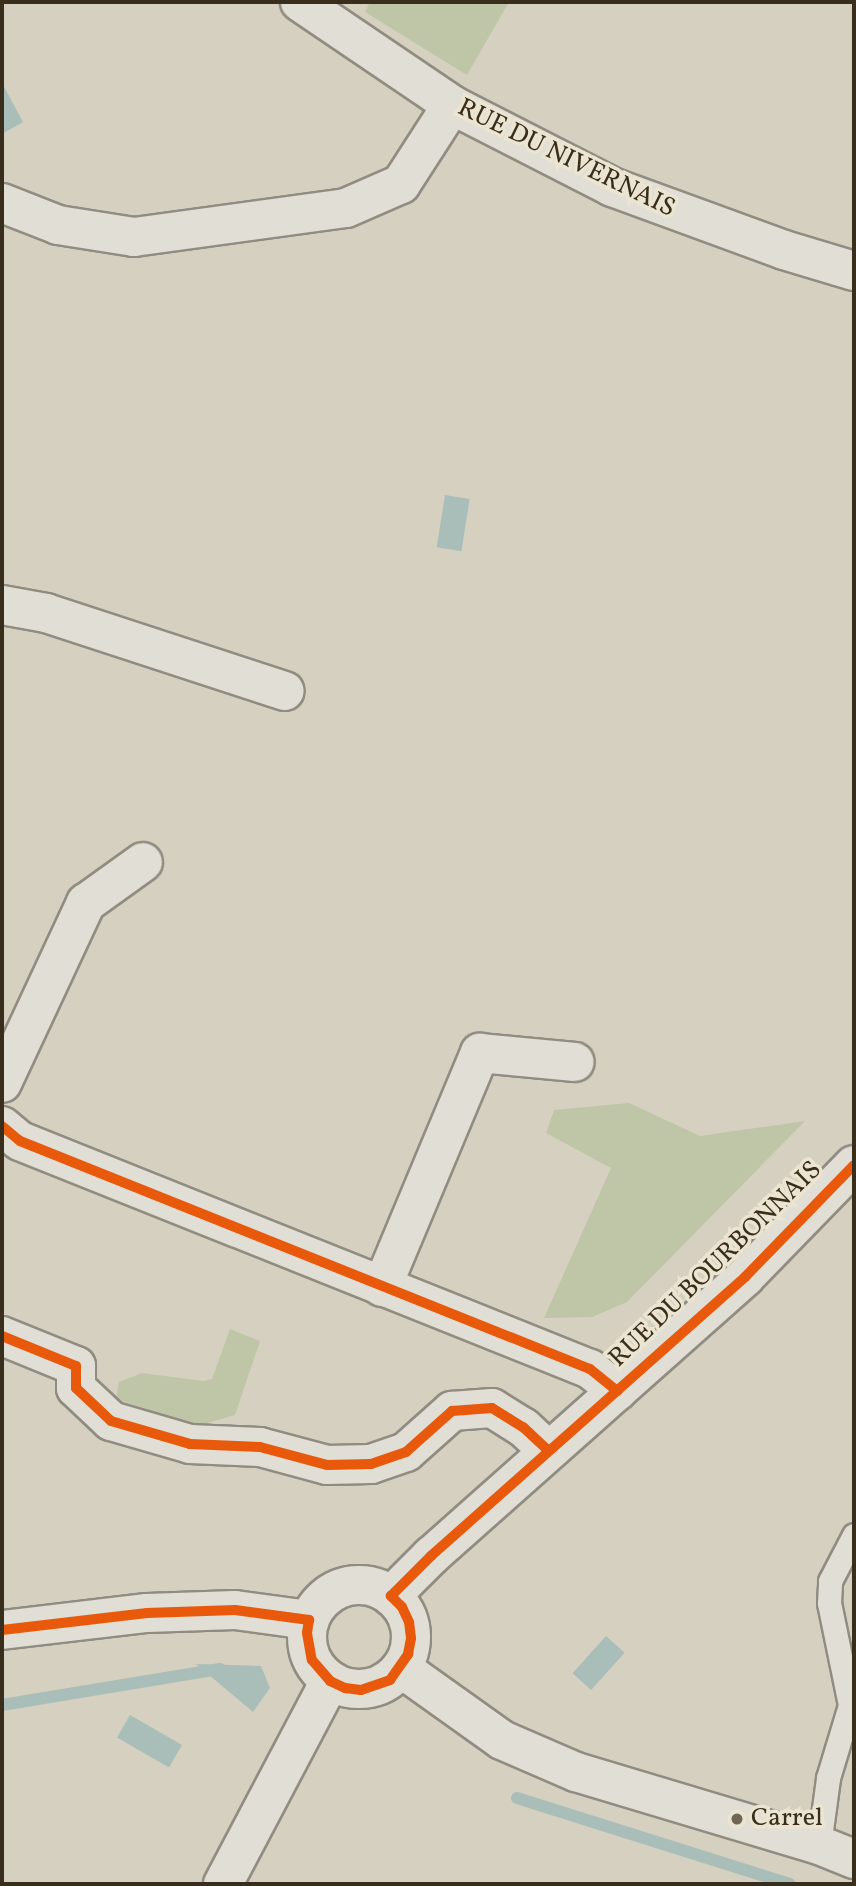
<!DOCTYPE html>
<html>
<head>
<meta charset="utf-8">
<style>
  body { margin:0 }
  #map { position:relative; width:856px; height:1886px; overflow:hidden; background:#d6d0c0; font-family:Vollkorn,serif }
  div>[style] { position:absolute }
  .green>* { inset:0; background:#bfc6a7 }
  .water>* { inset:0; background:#a9beb8; transform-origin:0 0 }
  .stream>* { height:12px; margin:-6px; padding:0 6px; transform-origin:6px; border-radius:6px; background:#a9beb8 }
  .roads { filter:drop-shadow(2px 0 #918c81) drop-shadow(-2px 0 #918c81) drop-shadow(0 2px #918c81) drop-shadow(0 -2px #918c81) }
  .lane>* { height:23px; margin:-11.5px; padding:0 11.5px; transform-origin:11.5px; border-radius:11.5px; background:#e0ded5 }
  .street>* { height:38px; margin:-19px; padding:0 19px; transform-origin:19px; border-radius:19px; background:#e0ded5 }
  .secondary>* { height:38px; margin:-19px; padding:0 19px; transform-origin:19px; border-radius:19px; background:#e0ded5 }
  .secondary>.ring { margin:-19px; padding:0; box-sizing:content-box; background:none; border:38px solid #e0ded5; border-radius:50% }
  .cycleway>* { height:10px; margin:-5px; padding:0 5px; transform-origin:5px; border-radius:5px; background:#e8590c }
  .dots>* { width:19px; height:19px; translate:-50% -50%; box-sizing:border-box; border:4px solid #ebe4d0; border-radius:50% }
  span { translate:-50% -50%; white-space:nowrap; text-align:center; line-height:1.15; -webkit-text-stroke:7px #ebe4d0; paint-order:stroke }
  .street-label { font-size:26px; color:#392d1c }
  .poi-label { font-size:26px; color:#392d1c }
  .left { translate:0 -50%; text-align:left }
  .frame { position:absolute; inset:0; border:4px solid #392d1c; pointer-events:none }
</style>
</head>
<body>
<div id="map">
  <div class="green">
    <div style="clip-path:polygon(370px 2px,509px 2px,467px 75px,365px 12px)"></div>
    <div style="clip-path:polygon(629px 1103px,700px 1136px,805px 1121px,627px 1302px,592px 1317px,544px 1318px,611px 1168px,546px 1133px,554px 1110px)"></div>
    <div style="clip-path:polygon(230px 1329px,260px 1341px,235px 1415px,197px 1426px,116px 1399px,119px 1382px,142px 1373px,204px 1381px,212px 1379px)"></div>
  </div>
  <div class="water">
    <div style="clip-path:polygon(2px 83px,23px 122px,2px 134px)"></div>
    <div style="left:445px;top:495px;width:25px;height:53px;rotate:9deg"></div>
    <div style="left:606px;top:1636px;width:25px;height:50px;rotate:42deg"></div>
    <div style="clip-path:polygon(196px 1664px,261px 1666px,270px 1688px,253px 1712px)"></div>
    <div style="left:130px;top:1715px;width:60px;height:26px;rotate:30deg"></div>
  </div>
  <div class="stream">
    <div style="left:2px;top:1705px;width:221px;rotate:-9.4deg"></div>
    <div style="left:517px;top:1798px;width:286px;rotate:17.5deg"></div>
  </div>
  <div class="roads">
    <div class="lane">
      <div style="left:819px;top:1845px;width:68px;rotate:-82.3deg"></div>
      <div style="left:828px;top:1778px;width:76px;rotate:-73.2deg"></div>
      <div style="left:850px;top:1705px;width:104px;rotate:-101.6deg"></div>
      <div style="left:829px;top:1603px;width:22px;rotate:-87deg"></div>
      <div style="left:830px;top:1581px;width:52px;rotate:-62.4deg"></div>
    </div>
    <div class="street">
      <div style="left:300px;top:2px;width:184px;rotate:34.1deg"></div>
      <div style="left:452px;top:105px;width:180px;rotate:27.1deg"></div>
      <div style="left:612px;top:187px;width:183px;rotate:20.1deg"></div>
      <div style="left:784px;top:250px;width:73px;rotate:16.7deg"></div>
      <div style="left:2px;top:203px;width:60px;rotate:21.4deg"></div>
      <div style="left:58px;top:225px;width:77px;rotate:9deg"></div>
      <div style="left:134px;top:237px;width:214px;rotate:-7.8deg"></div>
      <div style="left:346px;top:208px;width:60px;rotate:-23.6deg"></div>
      <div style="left:401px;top:184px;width:94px;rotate:-57.2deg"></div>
      <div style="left:2px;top:605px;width:45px;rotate:10.3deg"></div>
      <div style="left:46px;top:613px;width:251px;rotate:18.1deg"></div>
      <div style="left:2px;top:1083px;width:199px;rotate:-65deg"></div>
      <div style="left:86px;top:903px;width:70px;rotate:-35.7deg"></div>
      <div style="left:2px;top:1126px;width:23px;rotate:40deg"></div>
      <div style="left:20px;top:1141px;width:614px;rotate:21.8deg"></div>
      <div style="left:590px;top:1369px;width:35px;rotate:39deg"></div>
      <div style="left:382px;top:1287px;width:254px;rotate:-67.3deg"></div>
      <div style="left:480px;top:1053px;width:95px;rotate:5.4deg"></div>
      <div style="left:2px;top:1336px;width:80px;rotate:22.1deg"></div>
      <div style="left:76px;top:1366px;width:22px;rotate:90deg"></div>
      <div style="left:76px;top:1388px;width:48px;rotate:43.3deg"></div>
      <div style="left:111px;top:1421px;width:82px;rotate:16.2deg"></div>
      <div style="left:190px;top:1444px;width:70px;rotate:2.5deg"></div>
      <div style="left:260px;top:1447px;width:69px;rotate:15deg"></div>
      <div style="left:327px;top:1465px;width:44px;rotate:-1.3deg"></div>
      <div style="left:371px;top:1464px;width:37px;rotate:-19deg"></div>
      <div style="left:406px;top:1452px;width:62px;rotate:-41.7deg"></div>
      <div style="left:452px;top:1411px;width:40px;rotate:-4.3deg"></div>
      <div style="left:492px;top:1408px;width:36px;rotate:32deg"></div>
      <div style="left:523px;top:1427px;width:35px;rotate:43deg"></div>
      <div style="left:391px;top:1596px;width:57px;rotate:-45deg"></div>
      <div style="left:431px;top:1556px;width:420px;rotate:-41.6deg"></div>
      <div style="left:745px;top:1277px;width:156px;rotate:-45.8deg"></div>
      <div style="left:223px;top:1884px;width:229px;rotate:-62.2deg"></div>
    </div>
    <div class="secondary">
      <div class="ring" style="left:307px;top:1585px;width:66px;height:66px"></div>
      <div style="left:2px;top:1630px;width:146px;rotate:-6.7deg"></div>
      <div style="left:147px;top:1613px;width:88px;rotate:-2deg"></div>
      <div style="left:235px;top:1610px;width:75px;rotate:7.7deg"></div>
      <div style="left:401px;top:1668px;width:124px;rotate:35.5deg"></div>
      <div style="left:502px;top:1740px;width:81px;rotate:23.4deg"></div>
      <div style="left:576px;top:1772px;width:254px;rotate:16.7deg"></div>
      <div style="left:819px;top:1845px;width:38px;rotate:22deg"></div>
    </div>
  </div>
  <div class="cycleway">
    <div style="left:2px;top:1126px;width:23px;rotate:40deg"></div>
    <div style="left:20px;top:1141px;width:614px;rotate:21.8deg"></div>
    <div style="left:590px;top:1369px;width:35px;rotate:39deg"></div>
    <div style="left:2px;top:1336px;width:80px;rotate:22.1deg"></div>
    <div style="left:76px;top:1366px;width:22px;rotate:90deg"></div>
    <div style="left:76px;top:1388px;width:48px;rotate:43.3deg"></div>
    <div style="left:111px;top:1421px;width:82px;rotate:16.2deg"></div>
    <div style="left:190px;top:1444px;width:70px;rotate:2.5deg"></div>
    <div style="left:260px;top:1447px;width:69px;rotate:15deg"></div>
    <div style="left:327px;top:1465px;width:44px;rotate:-1.3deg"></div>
    <div style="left:371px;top:1464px;width:37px;rotate:-19deg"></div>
    <div style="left:406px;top:1452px;width:62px;rotate:-41.7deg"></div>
    <div style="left:452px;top:1411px;width:40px;rotate:-4.3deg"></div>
    <div style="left:492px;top:1408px;width:36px;rotate:32deg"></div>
    <div style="left:523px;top:1427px;width:35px;rotate:43deg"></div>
    <div style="left:2px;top:1630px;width:146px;rotate:-6.7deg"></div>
    <div style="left:147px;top:1613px;width:88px;rotate:-2deg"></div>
    <div style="left:235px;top:1610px;width:75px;rotate:7.7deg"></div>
    <div style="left:309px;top:1620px;width:13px;rotate:99deg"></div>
    <div style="left:307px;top:1633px;width:27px;rotate:80deg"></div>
    <div style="left:312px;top:1660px;width:28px;rotate:49deg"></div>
    <div style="left:330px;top:1681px;width:17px;rotate:25deg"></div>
    <div style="left:345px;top:1688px;width:16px;rotate:7deg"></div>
    <div style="left:361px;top:1690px;width:31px;rotate:-19deg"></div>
    <div style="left:390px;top:1680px;width:32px;rotate:-55deg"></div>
    <div style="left:408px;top:1654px;width:16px;rotate:-79deg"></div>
    <div style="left:411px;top:1638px;width:16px;rotate:-97deg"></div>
    <div style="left:409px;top:1622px;width:17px;rotate:-115deg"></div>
    <div style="left:402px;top:1607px;width:16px;rotate:-135deg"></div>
    <div style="left:391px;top:1596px;width:57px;rotate:-45deg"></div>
    <div style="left:431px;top:1556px;width:420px;rotate:-41.6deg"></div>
    <div style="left:745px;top:1277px;width:156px;rotate:-45.8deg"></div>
  </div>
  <div class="dots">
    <div style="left:737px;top:1819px;background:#706655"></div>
  </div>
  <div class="street-label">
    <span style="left:566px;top:159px;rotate:26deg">RUE DU NIVERNAIS</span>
    <span style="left:716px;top:1265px;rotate:-44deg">RUE DU BOURBONNAIS</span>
  </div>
  <div class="poi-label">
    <span class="left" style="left:751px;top:1819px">Carrel</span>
  </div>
  <div class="frame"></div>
</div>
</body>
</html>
